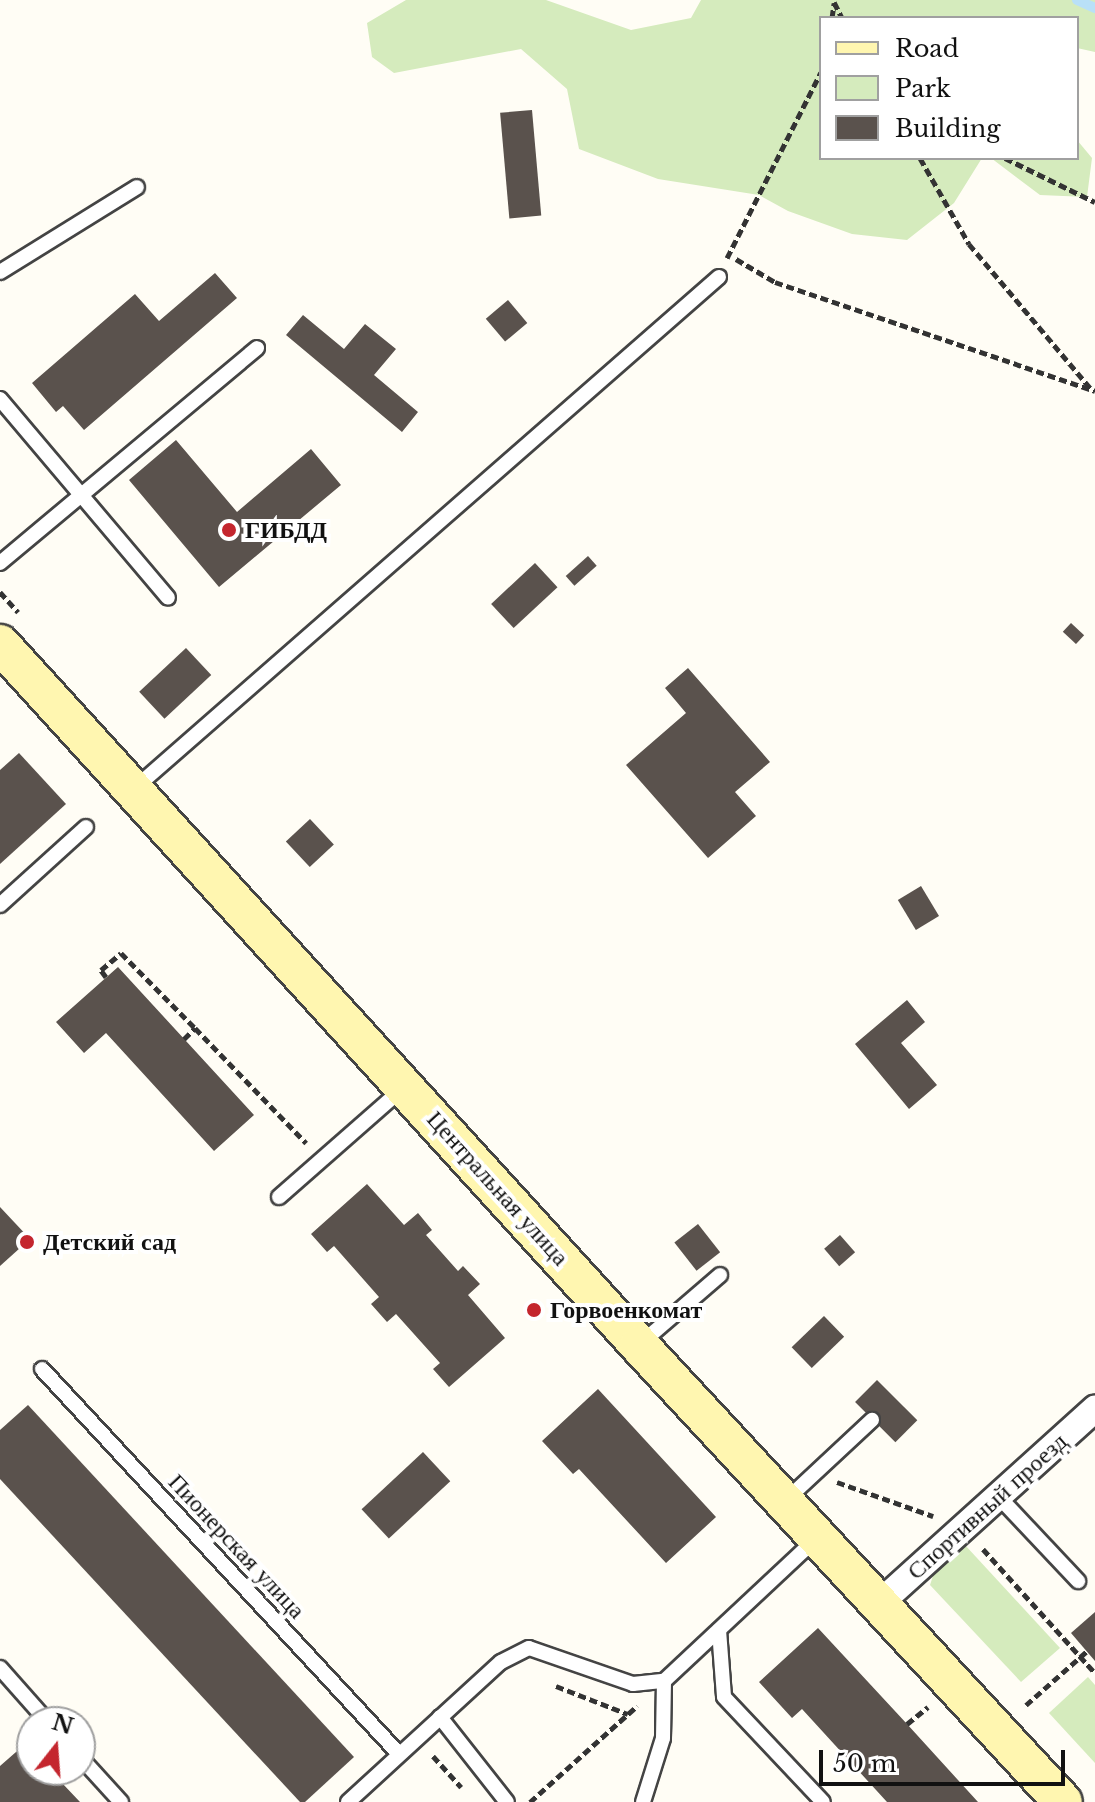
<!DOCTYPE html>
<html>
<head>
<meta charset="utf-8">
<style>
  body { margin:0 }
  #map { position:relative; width:1095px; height:1802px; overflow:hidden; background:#fffdf5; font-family:"Libre Baskerville",serif }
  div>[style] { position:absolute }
  .green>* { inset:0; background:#d5ebbd }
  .stream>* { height:10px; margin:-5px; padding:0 5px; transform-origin:5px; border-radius:5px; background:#b9e0f7 }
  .building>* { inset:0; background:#5a524d; transform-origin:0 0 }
  .path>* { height:5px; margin-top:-2.5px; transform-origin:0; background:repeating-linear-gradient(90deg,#333 0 8px,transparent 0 12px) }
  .roads { filter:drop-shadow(2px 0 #444) drop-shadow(-2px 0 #444) drop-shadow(0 2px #444) drop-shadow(0 -2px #444) }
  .service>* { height:14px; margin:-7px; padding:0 7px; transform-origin:7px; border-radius:7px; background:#fff }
  .minor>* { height:26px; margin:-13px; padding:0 13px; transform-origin:13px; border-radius:13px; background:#fff }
  .secondary>* { height:38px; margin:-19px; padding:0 19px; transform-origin:19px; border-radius:19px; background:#fff6b0 }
  .dots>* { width:22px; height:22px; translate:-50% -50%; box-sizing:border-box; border:4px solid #fff; border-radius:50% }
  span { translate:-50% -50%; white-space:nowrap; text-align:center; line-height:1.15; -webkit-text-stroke:8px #fff; paint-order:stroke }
  .poi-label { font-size:24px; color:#111; font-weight:700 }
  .left { translate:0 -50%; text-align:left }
  .street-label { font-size:24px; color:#111 }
  .legend { position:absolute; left:819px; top:16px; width:260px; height:144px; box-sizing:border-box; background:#fff; border:2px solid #a0a0a0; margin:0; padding:10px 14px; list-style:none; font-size:24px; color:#111 }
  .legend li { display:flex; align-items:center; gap:16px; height:40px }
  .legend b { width:40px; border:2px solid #a0a0a0 }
  .north { position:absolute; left:16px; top:1706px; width:80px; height:80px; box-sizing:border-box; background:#fff; border:2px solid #a0a0a0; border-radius:50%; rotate:17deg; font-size:22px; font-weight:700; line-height:32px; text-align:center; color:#111 }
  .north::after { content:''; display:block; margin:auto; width:28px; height:36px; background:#c4262e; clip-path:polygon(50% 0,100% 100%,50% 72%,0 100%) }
  .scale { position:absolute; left:819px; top:1750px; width:246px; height:36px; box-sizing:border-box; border:4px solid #111; border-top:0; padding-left:10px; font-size:24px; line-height:28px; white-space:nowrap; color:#111; -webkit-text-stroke:6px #fff; paint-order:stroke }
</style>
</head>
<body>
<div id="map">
  <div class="green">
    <div style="clip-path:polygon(406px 0,546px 0,631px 30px,691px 18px,701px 0,1095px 0,1095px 52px,1077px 48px,1077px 18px,821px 18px,821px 158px,982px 158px,954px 203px,907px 240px,852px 234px,788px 211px,759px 195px,658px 179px,579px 149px,567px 89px,521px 49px,394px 73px,372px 57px,367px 23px)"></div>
    <div style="clip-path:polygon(1077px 140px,1092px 158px,1087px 197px,1040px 195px,991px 158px,1077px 158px)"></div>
    <div style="clip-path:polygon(965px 1545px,1060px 1648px,1021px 1682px,930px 1585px,934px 1573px)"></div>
    <div style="clip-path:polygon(1088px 1677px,1095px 1685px,1095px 1763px,1049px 1713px)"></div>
  </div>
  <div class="stream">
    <div style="left:1077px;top:0;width:20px;rotate:24deg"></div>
  </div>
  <div class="building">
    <div style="left:532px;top:110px;width:106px;height:32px;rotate:85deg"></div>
    <div style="clip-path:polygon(215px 273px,237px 298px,84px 430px,63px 406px,56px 412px,32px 383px,135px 294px,159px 321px)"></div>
    <div style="left:508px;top:300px;width:30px;height:29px;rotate:50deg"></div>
    <div style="clip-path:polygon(303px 315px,344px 349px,365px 324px,396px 349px,374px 375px,418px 412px,402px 432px,286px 335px)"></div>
    <div style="clip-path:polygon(176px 440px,237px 512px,311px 449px,341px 485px,219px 587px,129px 480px)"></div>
    <div style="left:588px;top:556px;width:13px;height:30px;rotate:48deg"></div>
    <div style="left:535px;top:563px;width:33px;height:60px;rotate:47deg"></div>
    <div style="left:1071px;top:623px;width:18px;height:12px;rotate:43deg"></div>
    <div style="left:186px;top:648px;width:37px;height:64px;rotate:47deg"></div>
    <div style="clip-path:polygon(688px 668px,770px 762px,735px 792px,756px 816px,708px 858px,626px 765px,686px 713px,665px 688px)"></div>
    <div style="clip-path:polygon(19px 753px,66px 804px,0 864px,0 770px)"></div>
    <div style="left:310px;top:819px;width:35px;height:33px;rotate:47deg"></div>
    <div style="left:921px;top:886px;width:35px;height:27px;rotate:59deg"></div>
    <div style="clip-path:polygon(118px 967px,254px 1115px,214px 1151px,106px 1033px,84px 1053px,56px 1022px)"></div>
    <div style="clip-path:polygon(907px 1000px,925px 1022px,901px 1043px,937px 1085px,909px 1109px,855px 1044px)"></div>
    <div style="clip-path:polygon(367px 1184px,404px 1225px,418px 1213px,432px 1230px,426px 1235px,458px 1271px,463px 1266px,480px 1284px,468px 1295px,505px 1338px,449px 1387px,433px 1369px,440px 1363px,396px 1314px,387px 1322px,371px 1304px,379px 1297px,334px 1246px,327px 1252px,311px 1234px)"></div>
    <div style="clip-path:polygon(0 1207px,30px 1239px,0 1266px)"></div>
    <div style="left:698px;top:1224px;width:36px;height:30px;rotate:52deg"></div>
    <div style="left:840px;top:1235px;width:23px;height:21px;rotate:49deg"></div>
    <div style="left:824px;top:1316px;width:29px;height:45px;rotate:46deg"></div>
    <div style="left:877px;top:1380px;width:57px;height:31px;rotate:45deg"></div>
    <div style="clip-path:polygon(598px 1389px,716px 1517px,666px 1563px,579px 1469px,573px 1474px,542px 1441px)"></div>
    <div style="clip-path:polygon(28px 1405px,354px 1757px,305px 1802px,300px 1802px,0 1479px,0 1430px)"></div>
    <div style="left:423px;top:1452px;width:40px;height:84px;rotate:47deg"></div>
    <div style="clip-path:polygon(1095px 1612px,1095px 1661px,1071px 1633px)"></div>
    <div style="clip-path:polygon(818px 1628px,907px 1724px,978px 1802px,887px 1802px,802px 1709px,792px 1718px,759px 1682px)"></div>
    <div style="clip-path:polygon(32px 1738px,32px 1770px,72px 1770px,74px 1772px,62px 1783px,80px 1802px,0 1802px,0 1766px)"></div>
  </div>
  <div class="path">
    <div style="left:834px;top:2px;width:18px;rotate:63deg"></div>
    <div style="left:832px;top:18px;width:15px;rotate:-82deg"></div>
    <div style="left:920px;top:158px;width:99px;rotate:60.3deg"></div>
    <div style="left:969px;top:244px;width:189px;rotate:49.9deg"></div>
    <div style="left:1005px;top:158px;width:100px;rotate:26.1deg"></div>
    <div style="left:727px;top:258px;width:208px;rotate:-63.2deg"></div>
    <div style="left:736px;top:259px;width:45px;rotate:30.5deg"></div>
    <div style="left:775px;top:282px;width:338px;rotate:18.8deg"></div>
    <div style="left:0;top:592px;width:27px;rotate:48deg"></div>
    <div style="left:106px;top:977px;width:9px;rotate:-126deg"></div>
    <div style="left:101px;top:970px;width:26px;rotate:-40deg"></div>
    <div style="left:121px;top:953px;width:105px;rotate:45.4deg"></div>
    <div style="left:184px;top:1039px;width:16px;rotate:-45deg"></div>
    <div style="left:195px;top:1028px;width:160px;rotate:46deg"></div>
    <div style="left:837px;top:1482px;width:102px;rotate:19.5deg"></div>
    <div style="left:983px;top:1549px;width:167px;rotate:47.9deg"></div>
    <div style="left:556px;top:1686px;width:77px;rotate:21.3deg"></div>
    <div style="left:1026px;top:1705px;width:81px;rotate:-41.5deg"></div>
    <div style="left:907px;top:1724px;width:27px;rotate:-39deg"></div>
    <div style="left:433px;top:1756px;width:42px;rotate:47.9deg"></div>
    <div style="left:530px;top:1802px;width:144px;rotate:-41.9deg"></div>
  </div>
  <div class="roads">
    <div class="service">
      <div style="left:0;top:272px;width:161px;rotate:-31.8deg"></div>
      <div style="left:0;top:399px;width:260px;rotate:49.8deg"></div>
      <div style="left:0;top:563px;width:335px;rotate:-39.9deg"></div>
      <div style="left:135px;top:788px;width:776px;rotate:-41.19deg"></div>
      <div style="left:0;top:905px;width:116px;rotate:-42.2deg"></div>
      <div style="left:279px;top:1197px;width:164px;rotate:-41.3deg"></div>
      <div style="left:639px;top:1345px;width:107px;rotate:-40.8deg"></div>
      <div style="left:42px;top:1369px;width:525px;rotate:47.16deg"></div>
      <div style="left:998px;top:1496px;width:117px;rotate:46.7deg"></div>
      <div style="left:785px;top:1501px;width:119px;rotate:-43deg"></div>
      <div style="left:719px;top:1630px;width:67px;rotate:85.7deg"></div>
      <div style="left:724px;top:1697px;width:144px;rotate:46.7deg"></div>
      <div style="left:0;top:1668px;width:72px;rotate:48.4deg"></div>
      <div style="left:440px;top:1717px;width:108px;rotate:51.8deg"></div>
      <div style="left:80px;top:1757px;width:61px;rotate:47.7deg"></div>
      <div style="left:348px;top:1802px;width:207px;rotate:-42.5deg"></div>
      <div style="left:501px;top:1662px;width:31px;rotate:-27deg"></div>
      <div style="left:529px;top:1648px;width:110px;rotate:19.1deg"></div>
      <div style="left:633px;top:1684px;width:31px;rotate:-6deg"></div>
      <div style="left:664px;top:1681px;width:211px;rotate:-43.1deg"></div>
      <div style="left:643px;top:1802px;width:67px;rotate:-72.6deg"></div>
      <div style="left:663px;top:1738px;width:57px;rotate:-89deg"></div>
    </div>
    <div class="minor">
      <div style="left:880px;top:1603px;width:290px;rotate:-42.1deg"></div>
    </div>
    <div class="secondary">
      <div style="left:0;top:644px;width:949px;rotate:47.65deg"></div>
      <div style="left:639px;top:1345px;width:623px;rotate:47.15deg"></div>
    </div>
  </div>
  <div class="dots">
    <div style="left:229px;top:530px;background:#c4262e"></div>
    <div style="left:27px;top:1242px;background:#c4262e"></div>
    <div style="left:534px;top:1310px;background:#c4262e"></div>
  </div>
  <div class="poi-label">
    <span class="left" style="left:245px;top:530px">ГИБДД</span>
    <span class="left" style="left:43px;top:1242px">Детский сад</span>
    <span class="left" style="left:550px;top:1310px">Горвоенкомат</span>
  </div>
  <div class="street-label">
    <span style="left:498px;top:1188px;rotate:48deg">Центральная улица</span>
    <span style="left:987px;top:1506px;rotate:-42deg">Спортивный проезд</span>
    <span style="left:237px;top:1546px;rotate:47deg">Пионерская улица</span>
  </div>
  <ul class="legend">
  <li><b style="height:10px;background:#fff6b0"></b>Road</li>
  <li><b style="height:22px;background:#d5ebbd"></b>Park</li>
  <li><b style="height:22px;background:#5a524d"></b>Building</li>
  </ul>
  <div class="north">N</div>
  <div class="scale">50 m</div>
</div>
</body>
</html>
